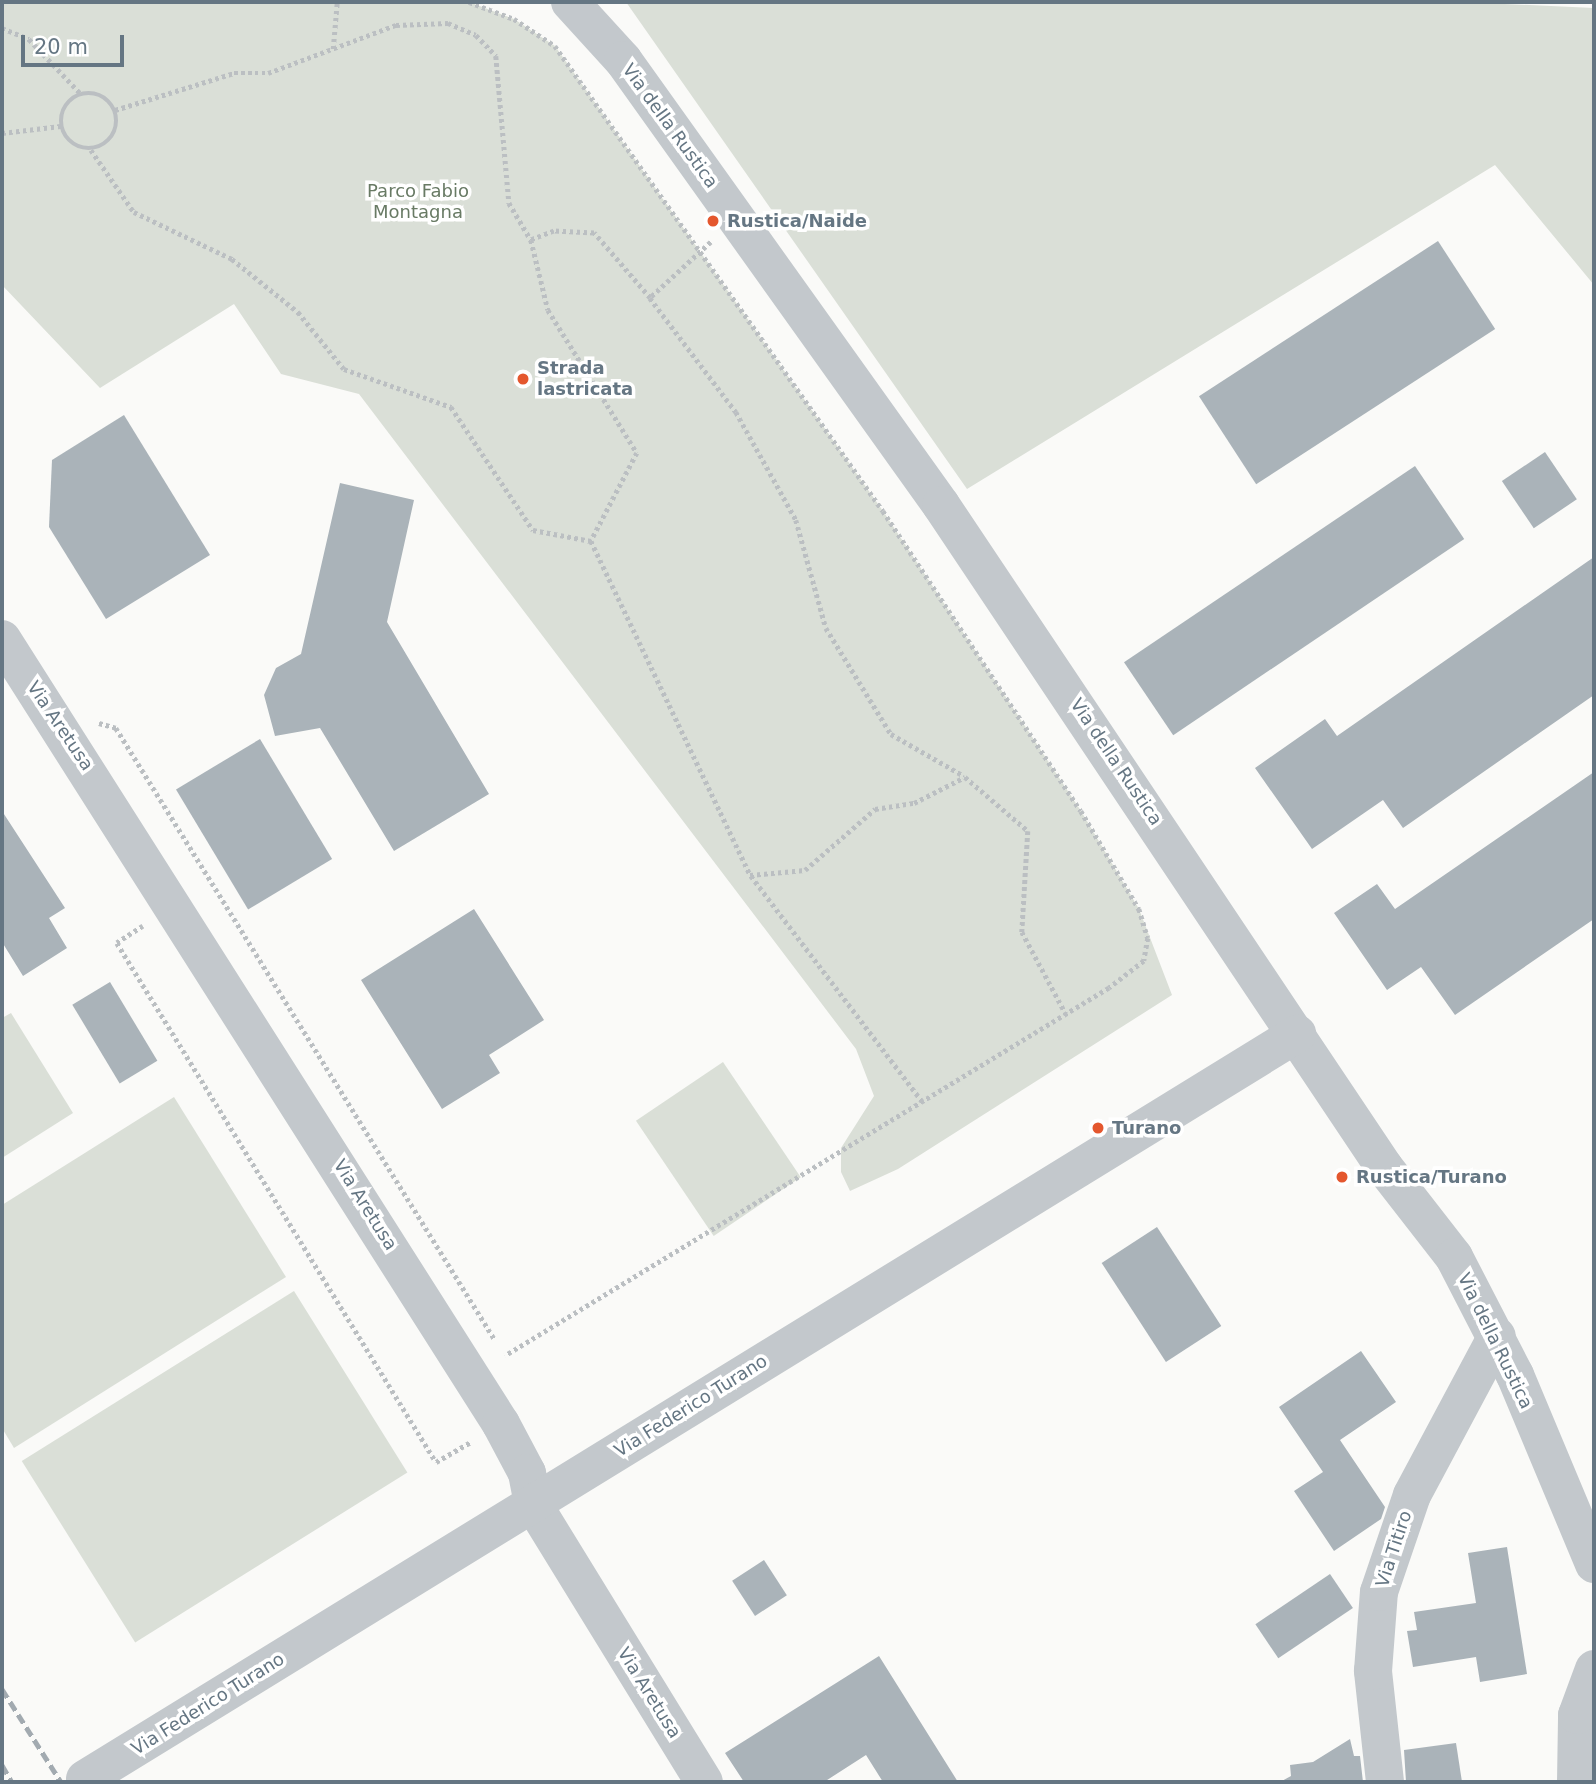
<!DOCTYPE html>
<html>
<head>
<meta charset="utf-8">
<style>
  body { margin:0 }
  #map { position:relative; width:1596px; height:1784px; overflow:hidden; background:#fafaf8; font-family:"DejaVu Sans",sans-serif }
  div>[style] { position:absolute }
  .green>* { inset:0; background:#dadfd7; transform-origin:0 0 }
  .building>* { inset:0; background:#aab3b9; transform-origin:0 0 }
  .path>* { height:4.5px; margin-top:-2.25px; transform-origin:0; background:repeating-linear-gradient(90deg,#bbbfc2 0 3.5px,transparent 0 7px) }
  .path>.ring { margin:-2.25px; padding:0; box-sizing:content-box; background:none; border:4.5px solid #bbbfc2; border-radius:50% }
  .minor>* { height:38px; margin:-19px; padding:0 19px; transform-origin:19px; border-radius:19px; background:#c3c8cc }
  .rail>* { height:5px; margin-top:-2.5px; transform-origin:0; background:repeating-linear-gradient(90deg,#a2aab0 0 10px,transparent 0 15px) }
  .dots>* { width:19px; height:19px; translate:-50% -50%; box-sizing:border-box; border:4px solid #fff; border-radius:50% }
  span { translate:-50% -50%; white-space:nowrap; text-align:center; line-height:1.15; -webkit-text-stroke:7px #fff; paint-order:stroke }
  .street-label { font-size:18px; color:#657683 }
  .park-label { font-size:18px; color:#687a64 }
  .poi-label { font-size:18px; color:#657683; font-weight:700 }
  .left { translate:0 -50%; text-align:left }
  .frame { position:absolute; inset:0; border:4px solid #657683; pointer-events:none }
  .scale { position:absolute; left:21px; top:35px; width:103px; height:32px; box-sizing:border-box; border:4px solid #657683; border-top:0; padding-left:9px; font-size:21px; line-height:24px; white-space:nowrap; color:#657683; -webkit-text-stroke:5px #fff; paint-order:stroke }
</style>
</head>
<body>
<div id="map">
  <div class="green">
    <div style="clip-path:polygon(2px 2px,469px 2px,514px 19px,555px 46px,883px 511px,1081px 811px,1139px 909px,1172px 995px,898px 1169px,850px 1191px,841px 1172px,841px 1148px,874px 1096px,856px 1049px,359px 394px,281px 374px,234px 304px,100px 388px,2px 285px)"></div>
    <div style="clip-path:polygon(626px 2px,1462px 2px,1594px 8px,1594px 285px,1495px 165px,967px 489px)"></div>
    <div style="clip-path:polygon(11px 1013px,73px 1113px,2px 1158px,2px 1018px)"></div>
    <div style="left:723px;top:1062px;width:139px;height:105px;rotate:56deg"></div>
    <div style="clip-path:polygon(174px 1097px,286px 1277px,14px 1448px,2px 1428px,2px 1205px)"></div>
    <div style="left:294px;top:1291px;width:214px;height:321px;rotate:58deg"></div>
  </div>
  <div class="building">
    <div style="left:1438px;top:241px;width:105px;height:285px;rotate:57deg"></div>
    <div style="clip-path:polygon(124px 415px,210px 555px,106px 619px,49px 527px,52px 460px)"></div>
    <div style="left:1545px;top:452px;width:57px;height:52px;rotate:56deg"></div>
    <div style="left:1415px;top:466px;width:88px;height:351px;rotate:56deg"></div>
    <div style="clip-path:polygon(340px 483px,414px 500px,387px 622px,489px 794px,394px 851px,320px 728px,275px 736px,264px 695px,276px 668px,301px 654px)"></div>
    <div style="clip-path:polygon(1594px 557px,1594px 695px,1403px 828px,1383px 800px,1312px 849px,1255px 768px,1325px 719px,1337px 736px)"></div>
    <div style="left:260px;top:739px;width:140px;height:98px;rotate:59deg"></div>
    <div style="clip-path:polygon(1594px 772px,1594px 919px,1455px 1015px,1421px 967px,1387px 990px,1334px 913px,1377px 884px,1395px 909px)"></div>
    <div style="clip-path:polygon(2px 811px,65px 908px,49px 918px,67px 948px,23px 976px,2px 942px)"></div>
    <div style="clip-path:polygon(474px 909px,544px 1020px,489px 1055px,500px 1073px,442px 1109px,361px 980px)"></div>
    <div style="left:110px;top:982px;width:92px;height:44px;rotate:59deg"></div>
    <div style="left:1157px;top:1227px;width:118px;height:66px;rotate:57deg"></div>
    <div style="clip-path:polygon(1361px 1351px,1396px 1402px,1340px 1440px,1385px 1507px,1381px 1519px,1334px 1551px,1294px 1491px,1323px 1472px,1279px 1407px)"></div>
    <div style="clip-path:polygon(1507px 1547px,1527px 1674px,1480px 1682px,1476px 1657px,1413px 1667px,1407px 1631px,1417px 1630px,1414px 1612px,1476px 1603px,1468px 1553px)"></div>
    <div style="left:764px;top:1560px;width:42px;height:38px;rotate:57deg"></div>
    <div style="left:1330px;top:1574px;width:41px;height:90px;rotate:56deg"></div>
    <div style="clip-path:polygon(879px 1656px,958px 1782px,883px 1782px,866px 1755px,824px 1782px,744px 1782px,725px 1753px)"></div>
    <div style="clip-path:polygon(1350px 1739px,1354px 1756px,1360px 1756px,1363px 1782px,1280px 1782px,1291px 1776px,1290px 1765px,1313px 1762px)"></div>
    <div style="clip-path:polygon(1456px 1743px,1462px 1782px,1406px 1782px,1404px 1750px)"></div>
  </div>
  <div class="path">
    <div style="left:469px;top:2px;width:48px;rotate:20.7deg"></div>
    <div style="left:514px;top:19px;width:49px;rotate:33.4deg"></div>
    <div style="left:555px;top:46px;width:569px;rotate:54.8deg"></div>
    <div style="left:883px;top:511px;width:359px;rotate:56.6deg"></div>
    <div style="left:1081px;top:811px;width:114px;rotate:59.4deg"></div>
    <div style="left:1139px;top:909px;width:30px;rotate:73deg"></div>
    <div style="left:1148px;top:938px;width:23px;rotate:100deg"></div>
    <div style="left:1144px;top:961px;width:44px;rotate:142.4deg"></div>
    <div style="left:1109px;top:988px;width:707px;rotate:148.65deg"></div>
    <div style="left:2px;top:28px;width:29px;rotate:22deg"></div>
    <div style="left:29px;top:39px;width:76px;rotate:46.6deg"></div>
    <div style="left:333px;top:49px;width:47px;rotate:-85.1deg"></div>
    <div class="ring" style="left:61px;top:93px;width:51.5px;height:51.5px"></div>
    <div style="left:115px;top:110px;width:125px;rotate:-17.3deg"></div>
    <div style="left:234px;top:73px;width:34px"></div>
    <div style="left:268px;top:73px;width:137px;rotate:-20.6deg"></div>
    <div style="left:396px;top:25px;width:52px;rotate:-2.2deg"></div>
    <div style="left:448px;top:23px;width:30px;rotate:23deg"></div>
    <div style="left:476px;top:35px;width:29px;rotate:46deg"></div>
    <div style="left:496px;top:56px;width:148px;rotate:84.9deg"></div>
    <div style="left:509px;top:203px;width:43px;rotate:59.3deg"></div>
    <div style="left:2px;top:133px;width:59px;rotate:-6.8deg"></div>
    <div style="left:91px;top:150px;width:75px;rotate:55.3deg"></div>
    <div style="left:134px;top:212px;width:109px;rotate:25.6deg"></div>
    <div style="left:232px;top:259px;width:85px;rotate:38.8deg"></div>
    <div style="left:298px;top:312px;width:73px;rotate:51.1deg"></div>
    <div style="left:344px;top:369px;width:114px;rotate:19.6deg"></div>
    <div style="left:451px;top:407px;width:148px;rotate:56.3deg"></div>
    <div style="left:533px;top:530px;width:59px;rotate:10.7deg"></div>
    <div style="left:711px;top:242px;width:83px;rotate:137.4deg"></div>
    <div style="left:650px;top:298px;width:143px;rotate:53deg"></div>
    <div style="left:736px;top:412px;width:124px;rotate:60.9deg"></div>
    <div style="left:796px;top:520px;width:112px;rotate:74.5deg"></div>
    <div style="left:826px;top:628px;width:124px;rotate:58.5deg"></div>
    <div style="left:891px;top:734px;width:84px;rotate:29.9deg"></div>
    <div style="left:650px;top:298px;width:86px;rotate:-130.7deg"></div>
    <div style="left:594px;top:233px;width:40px;rotate:-177.1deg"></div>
    <div style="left:554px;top:231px;width:25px;rotate:159deg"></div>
    <div style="left:531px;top:240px;width:72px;rotate:76.3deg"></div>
    <div style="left:548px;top:310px;width:168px;rotate:58.1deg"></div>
    <div style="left:637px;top:453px;width:99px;rotate:117.6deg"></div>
    <div style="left:591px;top:541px;width:370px;rotate:64.5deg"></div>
    <div style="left:99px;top:723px;width:18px;rotate:16deg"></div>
    <div style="left:116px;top:728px;width:720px;rotate:58.23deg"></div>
    <div style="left:143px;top:926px;width:31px;rotate:147deg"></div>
    <div style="left:117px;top:943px;width:609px;rotate:58.42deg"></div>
    <div style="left:436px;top:1462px;width:39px;rotate:-30deg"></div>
    <div style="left:922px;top:1102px;width:285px;rotate:-127.2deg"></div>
    <div style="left:750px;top:875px;width:55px;rotate:-5.2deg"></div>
    <div style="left:805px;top:870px;width:93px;rotate:-41.1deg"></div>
    <div style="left:875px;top:809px;width:39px;rotate:-9deg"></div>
    <div style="left:914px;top:803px;width:57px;rotate:-27deg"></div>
    <div style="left:965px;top:777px;width:83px;rotate:40.6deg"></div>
    <div style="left:1028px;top:831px;width:101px;rotate:93.4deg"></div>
    <div style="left:1022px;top:932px;width:93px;rotate:61.8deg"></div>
  </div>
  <div class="minor">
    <div style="left:570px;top:2px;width:79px;rotate:47.6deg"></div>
    <div style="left:623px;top:60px;width:547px;rotate:54.45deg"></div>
    <div style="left:941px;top:505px;width:797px;rotate:56.21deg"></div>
    <div style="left:1384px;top:1167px;width:114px;rotate:52.1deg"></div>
    <div style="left:1454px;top:1257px;width:133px;rotate:62.7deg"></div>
    <div style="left:1515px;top:1375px;width:205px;rotate:67.3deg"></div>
    <div style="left:2px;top:639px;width:930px;rotate:57.56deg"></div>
    <div style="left:501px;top:1424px;width:55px;rotate:62deg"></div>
    <div style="left:527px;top:1473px;width:32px;rotate:79deg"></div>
    <div style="left:533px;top:1504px;width:326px;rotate:58.4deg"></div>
    <div style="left:85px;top:1779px;width:1423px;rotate:-31.58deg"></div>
    <div style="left:1385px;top:1782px;width:112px;rotate:-96.2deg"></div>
    <div style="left:1373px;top:1671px;width:79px;rotate:-85.7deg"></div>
    <div style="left:1379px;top:1592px;width:102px;rotate:-71.2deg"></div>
    <div style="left:1412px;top:1495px;width:180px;rotate:-61.9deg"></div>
    <div style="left:1576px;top:1782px;width:67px;rotate:-89.1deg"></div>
    <div style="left:1577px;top:1715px;width:49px;rotate:-69.7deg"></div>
  </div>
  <div class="rail">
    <div style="left:2px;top:1689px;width:110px;rotate:57.6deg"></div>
    <div style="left:2px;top:1765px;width:20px;rotate:60deg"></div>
  </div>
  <div class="dots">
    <div style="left:713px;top:221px;background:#e4572e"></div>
    <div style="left:523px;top:379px;background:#e4572e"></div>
    <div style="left:1098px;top:1128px;background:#e4572e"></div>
    <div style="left:1342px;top:1177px;background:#e4572e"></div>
  </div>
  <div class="street-label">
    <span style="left:670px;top:126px;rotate:54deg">Via della Rustica</span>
    <span style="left:60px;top:726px;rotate:56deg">Via Aretusa</span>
    <span style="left:1116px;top:762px;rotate:56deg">Via della Rustica</span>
    <span style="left:365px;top:1205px;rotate:58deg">Via Aretusa</span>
    <span style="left:1495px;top:1341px;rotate:64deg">Via della Rustica</span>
    <span style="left:691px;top:1406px;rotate:-32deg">Via Federico Turano</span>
    <span style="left:1394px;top:1549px;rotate:-72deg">Via Titiro</span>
    <span style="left:649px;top:1693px;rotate:58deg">Via Aretusa</span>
    <span style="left:208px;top:1704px;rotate:-32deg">Via Federico Turano</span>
  </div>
  <div class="park-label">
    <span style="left:418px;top:202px">Parco Fabio<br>Montagna</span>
  </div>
  <div class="poi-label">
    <span class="left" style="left:727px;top:221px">Rustica/Naide</span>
    <span class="left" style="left:537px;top:379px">Strada<br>lastricata</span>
    <span class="left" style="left:1112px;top:1128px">Turano</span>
    <span class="left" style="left:1356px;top:1177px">Rustica/Turano</span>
  </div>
  <div class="frame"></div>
  <div class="scale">20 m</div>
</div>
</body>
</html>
